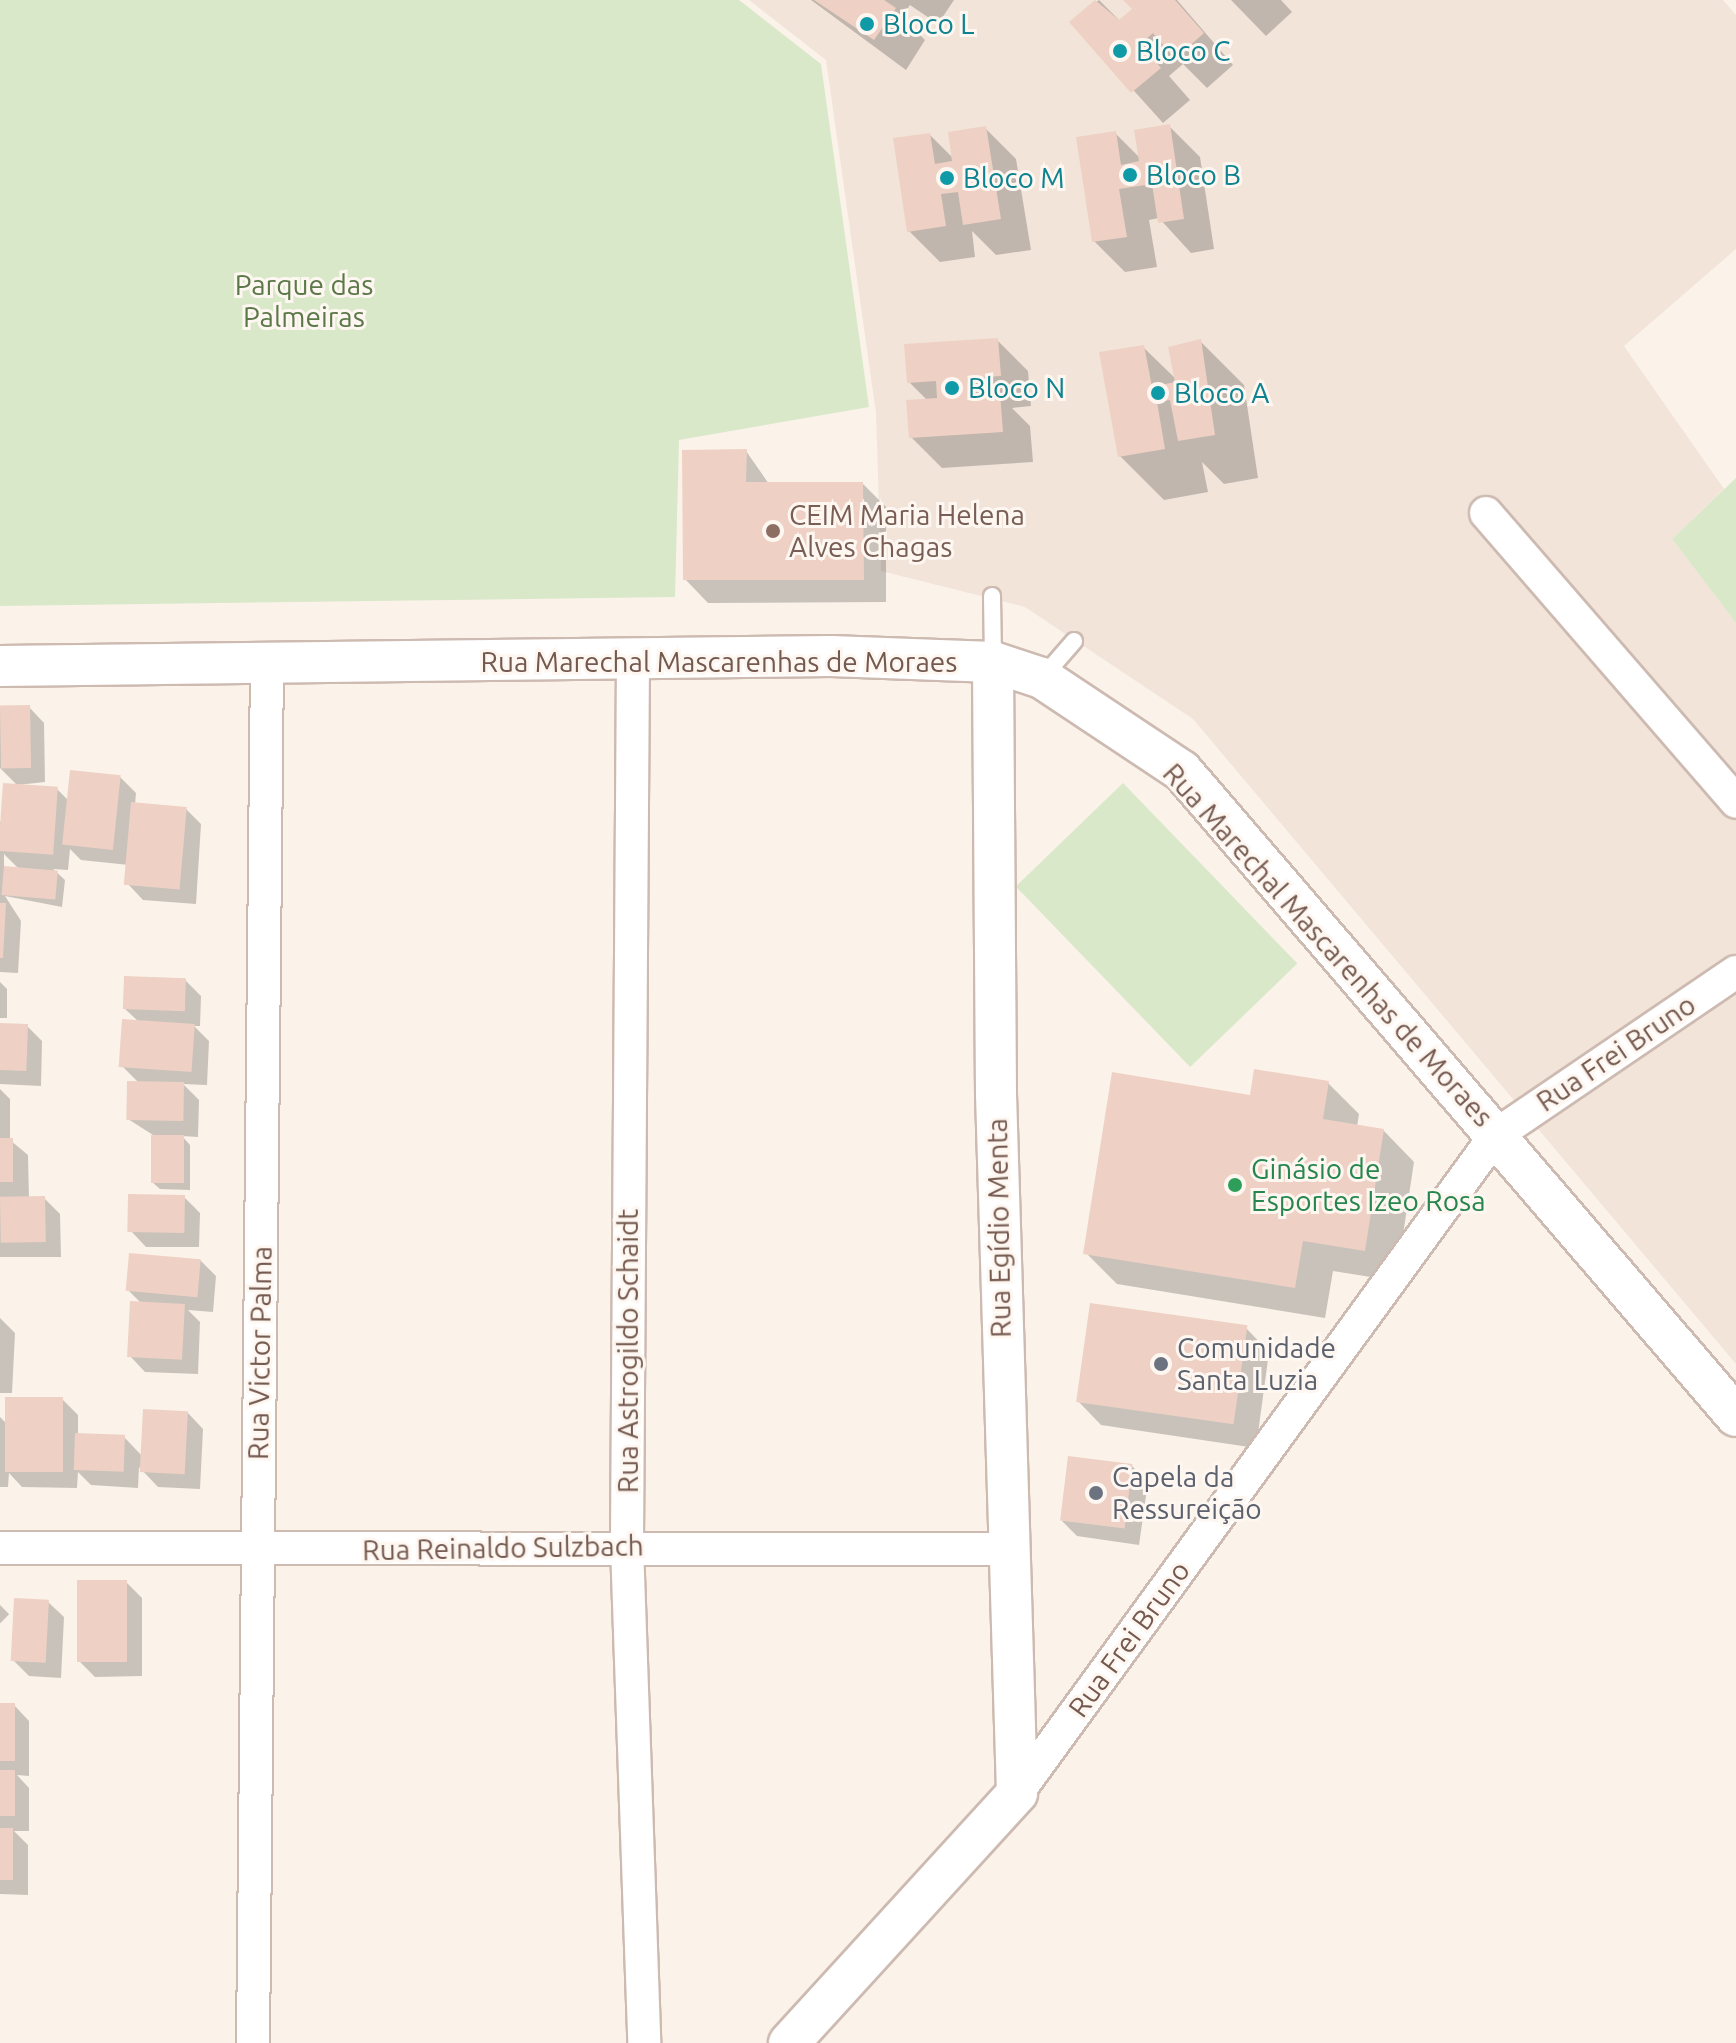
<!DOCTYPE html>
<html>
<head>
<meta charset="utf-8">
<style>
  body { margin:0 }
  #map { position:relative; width:1736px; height:2043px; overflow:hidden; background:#fbf3ea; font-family:Ubuntu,sans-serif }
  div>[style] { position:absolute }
  .residential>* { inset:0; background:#f2e4d9 }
  .green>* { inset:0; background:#d9e8c9; transform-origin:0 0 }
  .shadow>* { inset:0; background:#0003; transform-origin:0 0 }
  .building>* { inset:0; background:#eed1c4; transform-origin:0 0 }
  .roads { filter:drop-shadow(2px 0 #cdbab1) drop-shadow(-2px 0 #cdbab1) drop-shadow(0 2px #cdbab1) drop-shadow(0 -2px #cdbab1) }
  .service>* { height:16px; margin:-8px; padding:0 8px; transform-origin:8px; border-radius:8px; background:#fff }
  .minor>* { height:32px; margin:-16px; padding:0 16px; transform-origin:16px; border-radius:16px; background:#fff }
  .tertiary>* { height:40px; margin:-20px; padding:0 20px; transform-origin:20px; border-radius:20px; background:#fff }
  .dots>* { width:22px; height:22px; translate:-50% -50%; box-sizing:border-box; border:4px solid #fef7f1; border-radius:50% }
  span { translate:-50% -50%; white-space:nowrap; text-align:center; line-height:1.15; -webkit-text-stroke:6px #fef7f1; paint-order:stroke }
  .culture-label { font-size:28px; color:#0d838f }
  .left { translate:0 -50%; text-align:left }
  .park-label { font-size:28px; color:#5b7848 }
  .education-label { font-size:28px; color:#785e54 }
  .street-label { font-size:28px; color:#74594f }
  .leisure-label { font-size:28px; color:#27864d }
  .worship-label { font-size:28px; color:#5b616d }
</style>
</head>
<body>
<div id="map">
  <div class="residential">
    <div style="clip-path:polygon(749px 0,1723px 0,1736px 15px,1736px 249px,1624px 346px,1724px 489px,1672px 539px,1736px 623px,1736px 1364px,1193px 719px,1025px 607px,881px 571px,876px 413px,826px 60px)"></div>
  </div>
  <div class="green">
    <div style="clip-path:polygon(0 0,739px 0,821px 64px,869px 407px,679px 440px,675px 597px,0 606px)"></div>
    <div style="clip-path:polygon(1736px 478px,1736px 623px,1672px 539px)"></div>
    <div style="left:1123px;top:783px;width:251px;height:149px;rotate:46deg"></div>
  </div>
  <div class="shadow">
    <div style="clip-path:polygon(811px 0,954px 0,938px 24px,910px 5px,902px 17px,925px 40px,906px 70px)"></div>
    <div style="clip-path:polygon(1099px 0,1121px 22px,1134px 10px,1126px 0,1177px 0,1233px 65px,1207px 88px,1183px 64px,1169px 76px,1190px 100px,1163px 123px,1072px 22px)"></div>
    <div style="clip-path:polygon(1231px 0,1281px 0,1292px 12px,1266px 36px)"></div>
    <div style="clip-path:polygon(1169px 126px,1200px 157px,1214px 249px,1191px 253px,1159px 218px,1149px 220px,1157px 267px,1125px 272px,1094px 241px,1115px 133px,1141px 159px)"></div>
    <div style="clip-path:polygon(985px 128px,1016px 159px,1031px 250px,996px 255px,972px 231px,975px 257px,940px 262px,909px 231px,930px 135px,954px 159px)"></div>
    <div style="clip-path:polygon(997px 340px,1028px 371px,1031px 406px,1012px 408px,1030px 426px,1033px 462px,942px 468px,911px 437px,927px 400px,909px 382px)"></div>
    <div style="clip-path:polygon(1201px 342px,1244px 385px,1258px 478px,1224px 484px,1202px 462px,1208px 492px,1164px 500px,1120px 456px,1143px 347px,1177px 380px)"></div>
    <div style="clip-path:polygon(746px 451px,769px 484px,863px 484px,886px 507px,886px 602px,708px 603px,685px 579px)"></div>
    <div style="clip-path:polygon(29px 707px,44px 723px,45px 782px,17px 785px,0 768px,0 708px)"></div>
    <div style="clip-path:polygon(evenodd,120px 777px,136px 793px,135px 805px,186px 809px,201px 824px,196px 904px,143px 900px,128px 884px,129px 865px,81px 860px,70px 849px,68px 870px,53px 869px,65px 880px,62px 907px,5px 896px,21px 921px,18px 973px,0 972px,0 822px,57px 789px,69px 801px,120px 777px,4px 854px,19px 869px,4px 868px,4px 854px)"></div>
    <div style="clip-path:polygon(185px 980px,201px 996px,200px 1026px,194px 1026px,209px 1041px,207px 1085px,183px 1084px,199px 1100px,198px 1137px,182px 1136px,190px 1145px,190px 1190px,160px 1189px,152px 1182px,153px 1135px,128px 1119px,139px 1083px,122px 1066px,139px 1022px,125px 1009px)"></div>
    <div style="clip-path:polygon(0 982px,7px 989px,7px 1018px,0 1018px)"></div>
    <div style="clip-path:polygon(0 1025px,27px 1026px,42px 1041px,41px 1086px,0 1084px)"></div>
    <div style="clip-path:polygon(1328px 1083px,1359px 1114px,1357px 1127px,1384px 1131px,1414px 1162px,1396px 1281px,1333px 1271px,1325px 1318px,1117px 1284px,1086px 1253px,1251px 1097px)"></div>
    <div style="clip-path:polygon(0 1089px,10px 1099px,10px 1140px,28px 1155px,29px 1199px,44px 1198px,60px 1214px,61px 1257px,0 1257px)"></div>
    <div style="clip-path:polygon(184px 1197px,200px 1213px,199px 1247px,146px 1247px,131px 1231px)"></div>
    <div style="clip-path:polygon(200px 1260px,216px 1276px,213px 1312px,188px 1310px,200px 1322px,198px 1374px,145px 1372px,130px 1356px,142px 1304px,129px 1291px)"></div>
    <div style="clip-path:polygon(0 1318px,15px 1333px,12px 1393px,0 1393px)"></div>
    <div style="clip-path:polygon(1246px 1328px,1269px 1352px,1256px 1448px,1101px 1425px,1078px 1401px)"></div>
    <div style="clip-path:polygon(62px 1399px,78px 1415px,78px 1435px,124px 1437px,143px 1457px,188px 1413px,203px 1429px,200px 1489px,158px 1487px,139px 1467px,138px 1488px,91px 1485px,78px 1472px,77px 1488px,22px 1487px,9px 1473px,8px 1487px,0 1487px,0 1417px,7px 1424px)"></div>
    <div style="clip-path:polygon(1132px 1466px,1148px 1482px,1139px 1545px,1077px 1536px,1062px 1521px)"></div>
    <div style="clip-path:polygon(126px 1582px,142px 1598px,142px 1676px,95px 1677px,79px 1661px)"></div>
    <div style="clip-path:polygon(48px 1602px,64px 1617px,61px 1678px,29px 1676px,13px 1660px)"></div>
    <div style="left:0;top:1605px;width:13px;height:82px;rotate:45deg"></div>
    <div style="clip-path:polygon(0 1705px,14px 1705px,29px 1721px,29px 1776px,17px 1775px,29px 1788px,29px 1831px,14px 1831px,28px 1845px,28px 1895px,0 1894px)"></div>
  </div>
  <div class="building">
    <div style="clip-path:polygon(814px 0,884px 0,896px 8px,874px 40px)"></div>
    <div style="clip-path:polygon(1095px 0,1119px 20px,1132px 9px,1123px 0,1175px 0,1204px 33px,1175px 59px,1153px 33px,1140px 44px,1161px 68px,1131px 93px,1069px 22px)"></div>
    <div style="clip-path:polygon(1170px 124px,1184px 219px,1158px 223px,1152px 184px,1119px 189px,1127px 237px,1092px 242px,1076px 137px,1116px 131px,1121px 165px,1139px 161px,1134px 130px)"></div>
    <div style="clip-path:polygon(986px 126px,1001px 219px,963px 225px,958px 192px,941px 194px,946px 226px,907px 232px,893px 138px,930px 133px,935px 164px,952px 161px,948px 132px)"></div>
    <div style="clip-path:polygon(998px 338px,1001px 376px,967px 378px,969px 395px,1000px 393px,1003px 432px,909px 438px,906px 400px,937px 398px,936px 381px,907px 383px,904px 344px)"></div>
    <div style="clip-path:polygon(1201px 339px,1215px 435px,1178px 441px,1170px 400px,1157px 402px,1165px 449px,1118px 457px,1099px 352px,1144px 345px,1152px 387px,1175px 382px,1168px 347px)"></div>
    <div style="clip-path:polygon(747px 449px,746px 482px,863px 482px,864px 580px,683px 580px,682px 450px)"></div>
    <div style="left:30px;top:705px;width:63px;height:30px;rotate:89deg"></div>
    <div style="left:70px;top:770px;width:51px;height:75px;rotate:6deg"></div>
    <div style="left:3px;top:783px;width:55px;height:68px;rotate:4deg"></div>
    <div style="left:131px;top:802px;width:56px;height:83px;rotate:5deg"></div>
    <div style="left:4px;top:866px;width:54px;height:29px;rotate:5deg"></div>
    <div style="clip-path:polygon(0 903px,6px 903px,3px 958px,0 958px)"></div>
    <div style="left:124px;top:976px;width:62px;height:33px;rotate:2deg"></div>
    <div style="left:122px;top:1019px;width:73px;height:48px;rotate:4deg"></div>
    <div style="left:0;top:1023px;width:28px;height:47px;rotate:2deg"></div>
    <div style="clip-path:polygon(1254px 1069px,1329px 1081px,1323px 1119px,1384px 1129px,1365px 1251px,1303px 1241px,1295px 1288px,1083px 1254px,1112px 1072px,1250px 1095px)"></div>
    <div style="left:127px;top:1081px;width:57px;height:39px;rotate:1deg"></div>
    <div style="left:151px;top:1135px;width:33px;height:48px"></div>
    <div style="left:0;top:1138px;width:13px;height:44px"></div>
    <div style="left:128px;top:1194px;width:57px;height:38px;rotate:1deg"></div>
    <div style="left:45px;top:1196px;width:46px;height:45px;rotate:89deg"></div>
    <div style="left:129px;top:1253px;width:72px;height:38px;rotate:5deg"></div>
    <div style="left:130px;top:1301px;width:55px;height:56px;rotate:3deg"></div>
    <div style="left:1090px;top:1303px;width:159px;height:100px;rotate:8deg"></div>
    <div style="left:5px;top:1397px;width:58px;height:75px"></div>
    <div style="left:143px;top:1409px;width:45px;height:63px;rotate:3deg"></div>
    <div style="left:75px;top:1433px;width:50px;height:37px;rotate:2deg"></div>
    <div style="left:1068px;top:1456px;width:65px;height:65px;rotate:7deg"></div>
    <div style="left:77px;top:1580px;width:50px;height:82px"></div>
    <div style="left:14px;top:1598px;width:35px;height:63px;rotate:3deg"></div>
    <div style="left:0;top:1703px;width:15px;height:58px"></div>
    <div style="left:0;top:1770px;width:15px;height:46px"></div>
    <div style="left:0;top:1828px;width:13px;height:52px"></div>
  </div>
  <div class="roads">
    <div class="service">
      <div style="left:992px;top:596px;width:66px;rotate:89.1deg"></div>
      <div style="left:1042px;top:678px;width:49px;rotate:-49.1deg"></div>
    </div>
    <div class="minor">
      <div style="left:1486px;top:513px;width:382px;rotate:49.1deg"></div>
      <div style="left:633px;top:659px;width:887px;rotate:90.39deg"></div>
      <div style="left:627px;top:1546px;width:497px;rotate:88deg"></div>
      <div style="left:0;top:1548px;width:1006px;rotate:0.06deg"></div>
      <div style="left:1017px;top:1793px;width:814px;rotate:-53.95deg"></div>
      <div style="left:1496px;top:1135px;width:290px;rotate:-34.2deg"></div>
      <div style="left:253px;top:2043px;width:1380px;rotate:-89.42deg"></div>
    </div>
    <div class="tertiary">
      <div style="left:0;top:666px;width:831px;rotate:-0.69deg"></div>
      <div style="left:831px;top:656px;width:162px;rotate:2.1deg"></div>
      <div style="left:993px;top:662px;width:52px;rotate:18.1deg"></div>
      <div style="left:1042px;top:678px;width:168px;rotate:33.6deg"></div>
      <div style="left:1182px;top:771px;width:850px;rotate:49.34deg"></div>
      <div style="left:789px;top:2043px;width:338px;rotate:-47.6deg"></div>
      <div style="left:1017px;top:1793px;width:699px;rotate:-91.72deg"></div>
      <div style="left:996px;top:1094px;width:432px;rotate:-90.4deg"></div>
    </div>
  </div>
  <div class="dots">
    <div style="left:867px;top:24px;background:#0f9aa8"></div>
    <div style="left:1120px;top:51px;background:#0f9aa8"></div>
    <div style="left:1130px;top:175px;background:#0f9aa8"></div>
    <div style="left:947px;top:178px;background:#0f9aa8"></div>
    <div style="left:952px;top:388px;background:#0f9aa8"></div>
    <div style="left:1158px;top:393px;background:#0f9aa8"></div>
    <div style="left:773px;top:531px;background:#8d6e63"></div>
    <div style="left:1235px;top:1185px;background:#2e9e5b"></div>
    <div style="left:1161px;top:1364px;background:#6b7280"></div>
    <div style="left:1096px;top:1493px;background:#6b7280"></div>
  </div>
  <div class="culture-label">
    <span class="left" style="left:883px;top:24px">Bloco L</span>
    <span class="left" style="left:1136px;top:51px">Bloco C</span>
    <span class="left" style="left:1146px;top:175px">Bloco B</span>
    <span class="left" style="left:963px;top:178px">Bloco M</span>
    <span class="left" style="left:968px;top:388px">Bloco N</span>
    <span class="left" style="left:1174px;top:393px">Bloco A</span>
  </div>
  <div class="park-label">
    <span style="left:304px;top:301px">Parque das<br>Palmeiras</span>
  </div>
  <div class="education-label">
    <span class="left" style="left:789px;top:531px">CEIM Maria Helena<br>Alves Chagas</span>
  </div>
  <div class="street-label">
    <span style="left:719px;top:662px">Rua Marechal Mascarenhas de Moraes</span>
    <span style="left:1328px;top:945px;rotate:48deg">Rua Marechal Mascarenhas de Moraes</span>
    <span style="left:1616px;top:1053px;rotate:-34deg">Rua Frei Bruno</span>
    <span style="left:999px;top:1228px;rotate:-91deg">Rua Egídio Menta</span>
    <span style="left:628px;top:1351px;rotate:-90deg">Rua Astrogildo Schaidt</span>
    <span style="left:260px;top:1353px;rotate:-89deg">Rua Victor Palma</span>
    <span style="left:503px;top:1548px;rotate:-1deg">Rua Reinaldo Sulzbach</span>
    <span style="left:1129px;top:1639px;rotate:-54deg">Rua Frei Bruno</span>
  </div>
  <div class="leisure-label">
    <span class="left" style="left:1251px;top:1185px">Ginásio de<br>Esportes Izeo Rosa</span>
  </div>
  <div class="worship-label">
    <span class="left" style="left:1177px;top:1364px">Comunidade<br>Santa Luzia</span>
    <span class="left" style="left:1112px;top:1493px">Capela da<br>Ressureição</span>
  </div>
</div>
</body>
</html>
